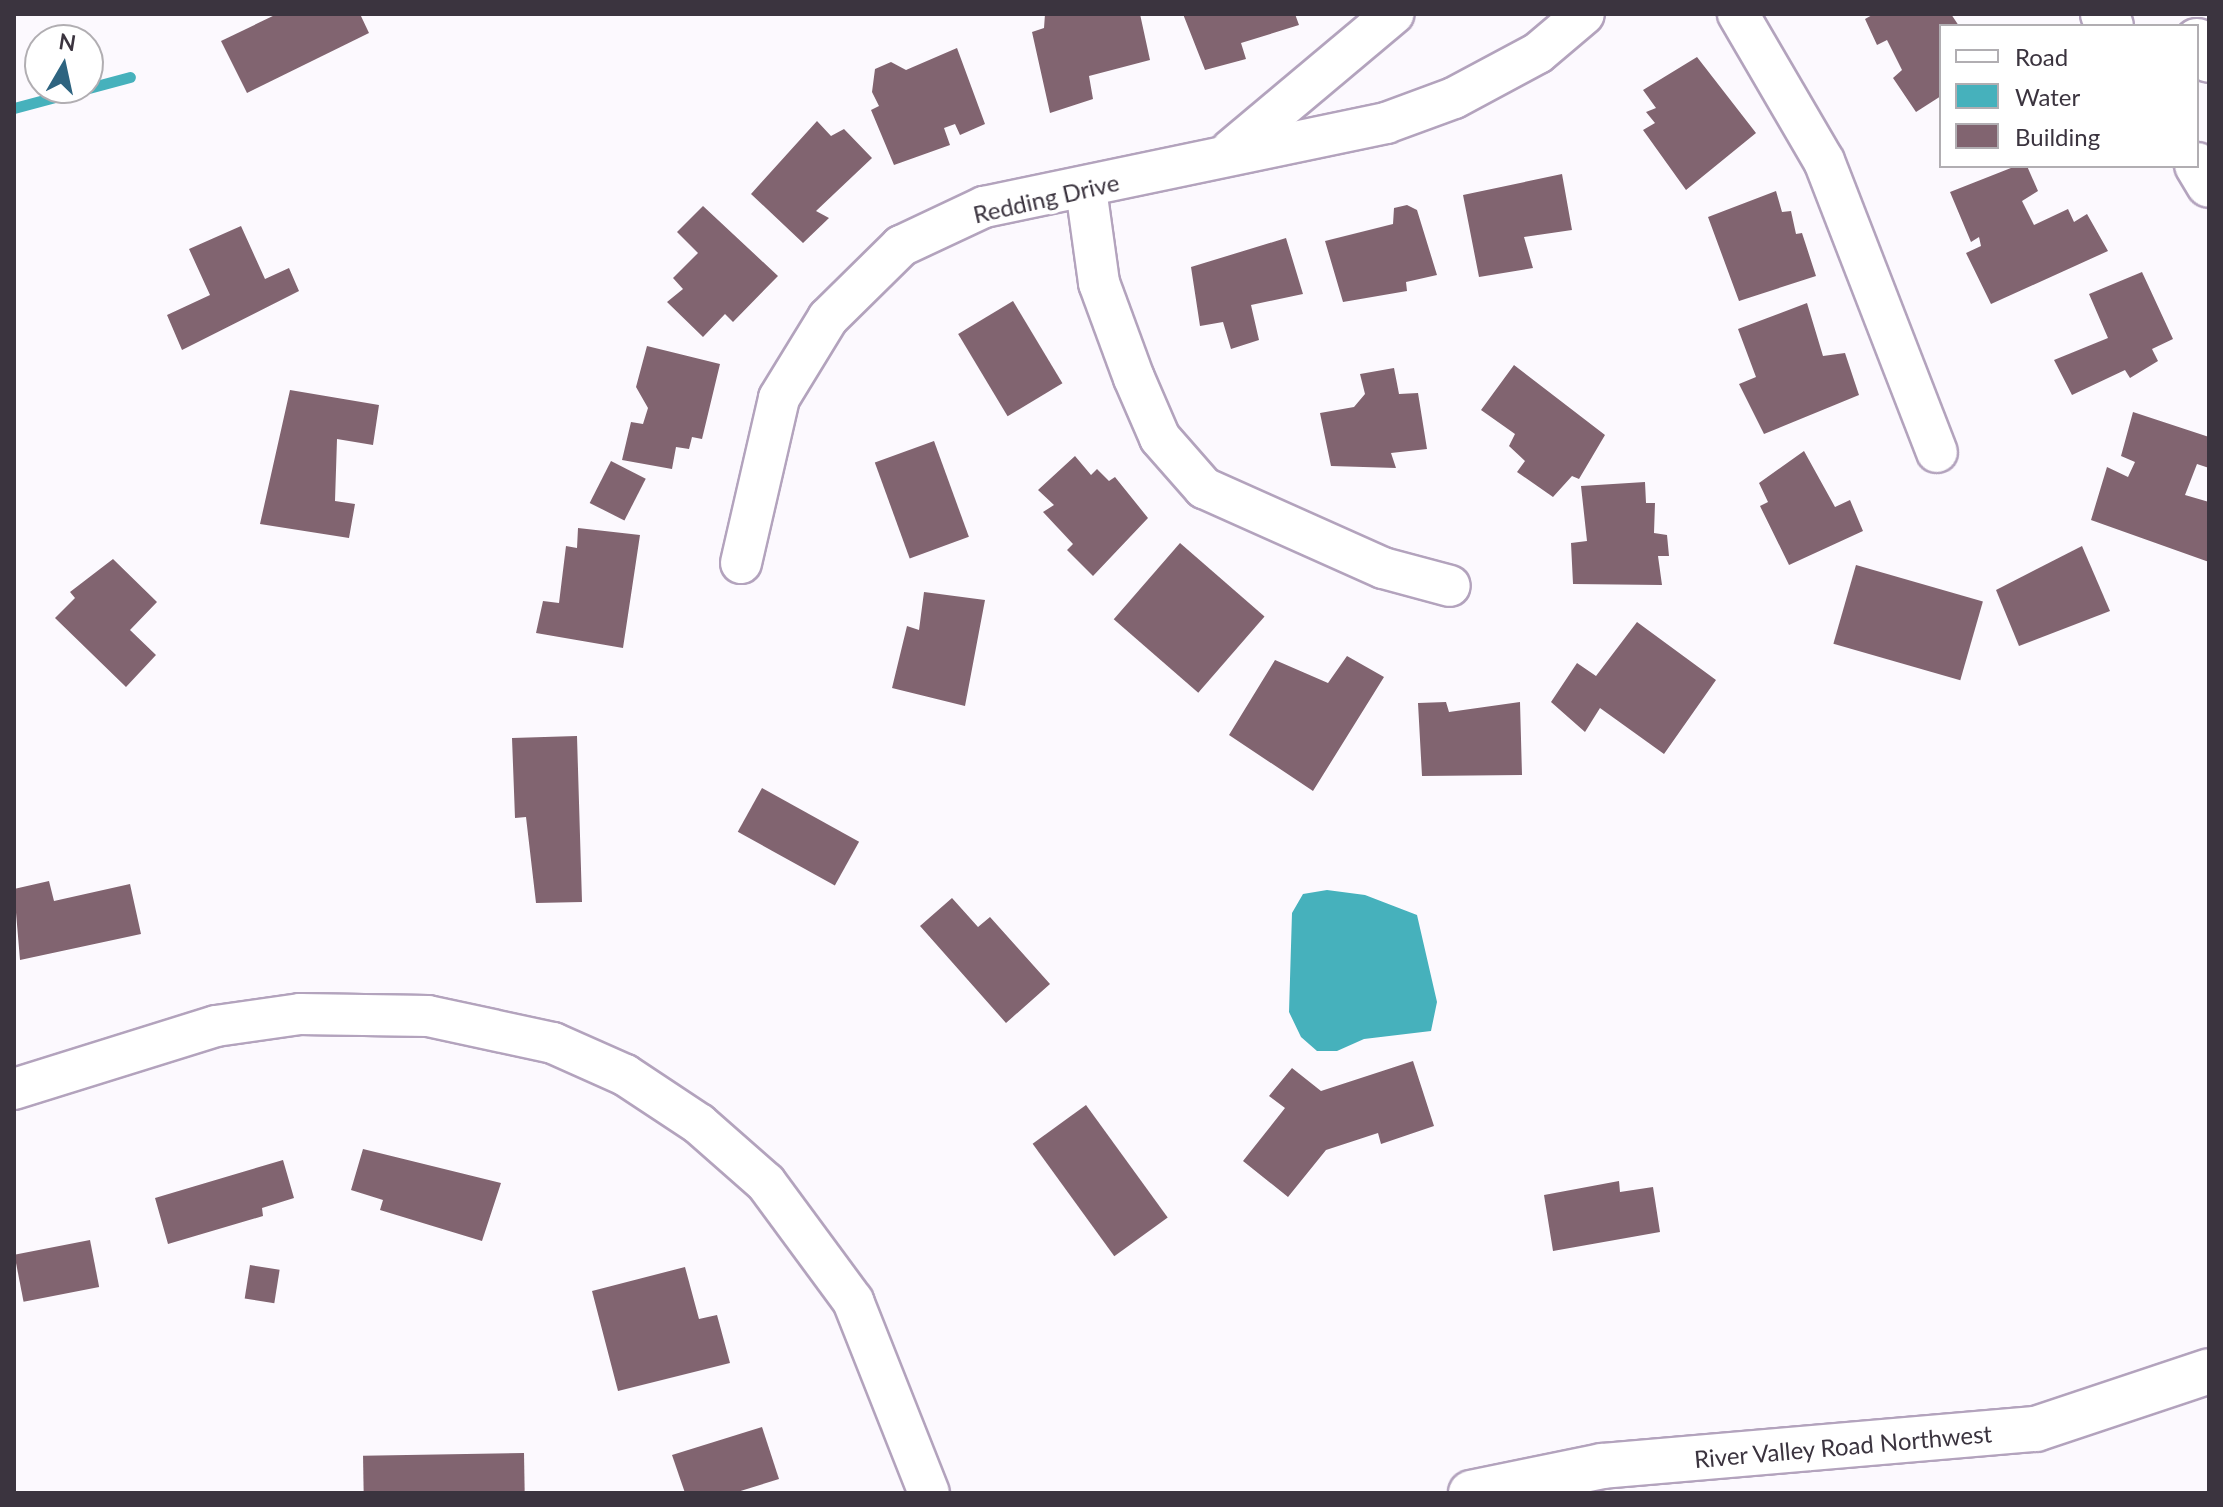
<!DOCTYPE html>
<html>
<head>
<meta charset="utf-8">
<style>
  body { margin:0 }
  #map { position:relative; width:2223px; height:1507px; overflow:hidden; background:#fcf9fe; font-family:Lato,sans-serif }
  div>[style] { position:absolute }
  .water>* { inset:0; background:#46b1bc }
  .stream>* { height:11px; margin:-5.5px; padding:0 5.5px; transform-origin:5.5px; border-radius:5.5px; background:#46b1bc }
  .building>* { inset:0; background:#816470; transform-origin:0 0 }
  .roads { filter:drop-shadow(2px 0 #b3a3bd) drop-shadow(-2px 0 #b3a3bd) drop-shadow(0 2px #b3a3bd) drop-shadow(0 -2px #b3a3bd) }
  .street>* { height:40px; margin:-20px; padding:0 20px; transform-origin:20px; border-radius:20px; background:#fff }
  .secondary>* { height:44px; margin:-22px; padding:0 22px; transform-origin:22px; border-radius:22px; background:#fff }
  .primary>* { height:44px; margin:-22px; padding:0 22px; transform-origin:22px; border-radius:22px; background:#fff }
  span { translate:-50% -50%; white-space:nowrap; text-align:center; line-height:1.15; -webkit-text-stroke:8px #fff; paint-order:stroke }
  .street-label { font-size:24px; color:#3b343f }
  .frame { position:absolute; inset:0; border:16px solid #3b343f; pointer-events:none }
  .legend { position:absolute; left:1939px; top:24px; width:260px; height:144px; box-sizing:border-box; background:#fff; border:2px solid #b1aeb2; margin:0; padding:10px 14px; list-style:none; font-size:24px; color:#3b343f }
  .legend li { display:flex; align-items:center; gap:16px; height:40px }
  .legend b { width:40px; border:2px solid #b1aeb2 }
  .north { position:absolute; left:24px; top:24px; width:80px; height:80px; box-sizing:border-box; background:#fff; border:2px solid #b1aeb2; border-radius:50%; rotate:9deg; font-size:22px; font-weight:700; line-height:32px; text-align:center; color:#3b343f }
  .north::after { content:''; display:block; margin:auto; width:28px; height:36px; background:#2e6480; clip-path:polygon(50% 0,100% 100%,50% 72%,0 100%) }
</style>
</head>
<body>
<div id="map">
  <div class="water">
    <div style="clip-path:polygon(1327px 890px,1365px 895px,1417px 915px,1437px 1002px,1431px 1031px,1364px 1039px,1337px 1051px,1317px 1051px,1301px 1037px,1289px 1012px,1292px 913px,1303px 894px)"></div>
  </div>
  <div class="stream">
    <div style="left:14px;top:108px;width:120px;rotate:-15deg"></div>
  </div>
  <div class="building">
    <div style="clip-path:polygon(277px 14px,360px 14px,369px 33px,247px 93px,221px 41px)"></div>
    <div style="clip-path:polygon(1045px 14px,1140px 14px,1150px 60px,1089px 76px,1093px 99px,1050px 113px,1032px 32px,1044px 28px)"></div>
    <div style="clip-path:polygon(1183px 14px,1295px 14px,1299px 25px,1241px 43px,1246px 59px,1205px 70px)"></div>
    <div style="clip-path:polygon(1874px 14px,1951px 14px,1959px 26px,1941px 26px,1941px 96px,1916px 112px,1893px 78px,1902px 70px,1887px 40px,1877px 45px,1865px 19px)"></div>
    <div style="clip-path:polygon(957px 48px,985px 124px,960px 135px,955px 124px,944px 128px,950px 145px,894px 165px,871px 110px,879px 106px,872px 92px,875px 69px,891px 62px,906px 70px)"></div>
    <div style="clip-path:polygon(1697px 57px,1756px 133px,1686px 190px,1643px 130px,1655px 123px,1646px 112px,1656px 108px,1643px 90px)"></div>
    <div style="clip-path:polygon(817px 121px,831px 136px,844px 129px,872px 158px,816px 211px,829px 218px,803px 243px,751px 194px)"></div>
    <div style="clip-path:polygon(2016px 166px,2027px 166px,2038px 191px,2022px 201px,2034px 225px,2068px 209px,2074px 222px,2087px 214px,2108px 251px,1991px 304px,1966px 253px,1981px 246px,1979px 237px,1971px 242px,1950px 192px)"></div>
    <div style="clip-path:polygon(1562px 174px,1572px 230px,1524px 237px,1533px 268px,1479px 277px,1463px 195px)"></div>
    <div style="clip-path:polygon(1776px 191px,1782px 212px,1791px 211px,1796px 234px,1802px 233px,1816px 276px,1739px 301px,1708px 217px)"></div>
    <div style="clip-path:polygon(1407px 205px,1417px 210px,1437px 275px,1406px 282px,1407px 291px,1343px 302px,1325px 241px,1393px 224px,1394px 208px)"></div>
    <div style="clip-path:polygon(703px 206px,778px 276px,733px 322px,725px 314px,703px 337px,667px 302px,683px 289px,673px 278px,698px 253px,677px 232px)"></div>
    <div style="clip-path:polygon(241px 226px,265px 279px,289px 268px,299px 291px,182px 350px,167px 315px,210px 295px,189px 249px)"></div>
    <div style="clip-path:polygon(1286px 238px,1303px 294px,1251px 305px,1259px 340px,1231px 349px,1223px 322px,1200px 326px,1191px 267px)"></div>
    <div style="clip-path:polygon(2142px 272px,2173px 339px,2152px 349px,2158px 361px,2130px 378px,2125px 370px,2072px 395px,2054px 360px,2108px 338px,2089px 294px)"></div>
    <div style="left:1013px;top:301px;width:96px;height:64px;rotate:59deg"></div>
    <div style="clip-path:polygon(1807px 303px,1823px 356px,1845px 353px,1859px 395px,1764px 434px,1739px 384px,1756px 377px,1738px 329px)"></div>
    <div style="clip-path:polygon(647px 346px,720px 364px,702px 439px,692px 437px,689px 449px,676px 447px,672px 469px,622px 460px,631px 422px,643px 424px,648px 408px,636px 387px)"></div>
    <div style="clip-path:polygon(1514px 365px,1605px 435px,1579px 479px,1572px 476px,1553px 497px,1517px 472px,1525px 461px,1509px 446px,1515px 434px,1481px 410px)"></div>
    <div style="clip-path:polygon(1394px 368px,1399px 394px,1418px 393px,1427px 449px,1391px 453px,1396px 468px,1331px 466px,1320px 413px,1354px 407px,1365px 394px,1360px 374px)"></div>
    <div style="clip-path:polygon(290px 390px,379px 405px,373px 445px,337px 439px,335px 501px,355px 504px,349px 538px,260px 524px)"></div>
    <div style="clip-path:polygon(2133px 412px,2209px 437px,2209px 468px,2197px 464px,2185px 495px,2209px 502px,2209px 562px,2091px 520px,2107px 467px,2128px 477px,2135px 462px,2121px 456px)"></div>
    <div style="left:934px;top:441px;width:102px;height:63px;rotate:70deg"></div>
    <div style="clip-path:polygon(1804px 451px,1835px 507px,1850px 500px,1863px 531px,1789px 565px,1760px 506px,1768px 502px,1759px 483px)"></div>
    <div style="clip-path:polygon(1075px 456px,1091px 475px,1097px 469px,1109px 481px,1115px 477px,1148px 518px,1093px 576px,1067px 550px,1073px 544px,1043px 512px,1054px 505px,1038px 490px)"></div>
    <div style="left:611px;top:461px;width:39px;height:47px;rotate:27deg"></div>
    <div style="clip-path:polygon(1645px 482px,1646px 503px,1655px 503px,1654px 533px,1667px 535px,1669px 556px,1658px 556px,1662px 585px,1573px 584px,1571px 543px,1587px 541px,1581px 486px)"></div>
    <div style="clip-path:polygon(578px 528px,640px 535px,623px 648px,536px 633px,543px 601px,559px 603px,566px 546px,577px 548px)"></div>
    <div style="left:1180px;top:543px;width:112px;height:101px;rotate:41deg"></div>
    <div style="clip-path:polygon(2082px 546px,2110px 611px,2019px 646px,1996px 590px)"></div>
    <div style="clip-path:polygon(113px 559px,157px 602px,130px 630px,156px 655px,126px 687px,55px 618px,75px 598px,70px 592px)"></div>
    <div style="left:1856px;top:565px;width:132px;height:82px;rotate:16deg"></div>
    <div style="clip-path:polygon(924px 592px,985px 600px,965px 706px,892px 688px,907px 626px,919px 630px)"></div>
    <div style="clip-path:polygon(1637px 622px,1716px 680px,1664px 754px,1600px 708px,1585px 732px,1551px 702px,1577px 663px,1596px 676px)"></div>
    <div style="clip-path:polygon(1347px 656px,1384px 677px,1313px 791px,1229px 735px,1275px 660px,1328px 683px)"></div>
    <div style="clip-path:polygon(1446px 702px,1449px 712px,1520px 702px,1522px 775px,1422px 776px,1418px 703px)"></div>
    <div style="clip-path:polygon(577px 736px,582px 902px,536px 903px,526px 817px,515px 818px,512px 738px)"></div>
    <div style="left:762px;top:788px;width:111px;height:50px;rotate:29deg"></div>
    <div style="clip-path:polygon(49px 881px,54px 901px,130px 884px,141px 934px,20px 960px,14px 889px)"></div>
    <div style="clip-path:polygon(952px 898px,978px 927px,990px 917px,1050px 984px,1006px 1023px,920px 926px)"></div>
    <div style="clip-path:polygon(1413px 1061px,1434px 1126px,1381px 1144px,1378px 1133px,1326px 1150px,1288px 1197px,1243px 1161px,1285px 1108px,1269px 1096px,1292px 1068px,1321px 1091px)"></div>
    <div style="left:1086px;top:1105px;width:139px;height:66px;rotate:54deg"></div>
    <div style="clip-path:polygon(363px 1149px,501px 1183px,482px 1241px,380px 1210px,383px 1200px,351px 1190px)"></div>
    <div style="clip-path:polygon(283px 1160px,294px 1198px,262px 1208px,263px 1216px,168px 1244px,155px 1198px)"></div>
    <div style="clip-path:polygon(1619px 1181px,1620px 1192px,1653px 1187px,1660px 1232px,1553px 1251px,1544px 1195px)"></div>
    <div style="left:90px;top:1240px;width:48px;height:77px;rotate:79deg"></div>
    <div style="left:250px;top:1265px;width:30px;height:34px;rotate:9deg"></div>
    <div style="clip-path:polygon(685px 1267px,699px 1319px,717px 1315px,730px 1363px,618px 1391px,592px 1291px)"></div>
    <div style="clip-path:polygon(762px 1427px,779px 1479px,734px 1493px,685px 1493px,672px 1455px)"></div>
    <div style="left:524px;top:1453px;width:40px;height:161px;rotate:89deg"></div>
  </div>
  <div class="roads">
    <div class="street">
      <div style="left:1738px;top:14px;width:170px;rotate:59.7deg"></div>
      <div style="left:1824px;top:161px;width:312px;rotate:68.8deg"></div>
      <div style="left:1231px;top:150px;width:212px;rotate:-40deg"></div>
      <div style="left:1086px;top:189px;width:95px;rotate:82.1deg"></div>
      <div style="left:1099px;top:283px;width:101px;rotate:69.8deg"></div>
      <div style="left:1134px;top:378px;width:65px;rotate:66.6deg"></div>
      <div style="left:1160px;top:438px;width:67px;rotate:48.7deg"></div>
      <div style="left:1204px;top:488px;width:196px;rotate:24.1deg"></div>
      <div style="left:1383px;top:568px;width:69px;rotate:15deg"></div>
      <div style="left:741px;top:563px;width:169px;rotate:-77deg"></div>
      <div style="left:779px;top:398px;width:94px;rotate:-58.5deg"></div>
      <div style="left:828px;top:318px;width:103px;rotate:-44.6deg"></div>
      <div style="left:901px;top:246px;width:92px;rotate:-25.2deg"></div>
      <div style="left:984px;top:207px;width:411px;rotate:-11.8deg"></div>
      <div style="left:1386px;top:123px;width:72px;rotate:-20.2deg"></div>
      <div style="left:1454px;top:98px;width:95px;rotate:-28.2deg"></div>
      <div style="left:1538px;top:53px;width:60px;rotate:-40.3deg"></div>
      <div style="left:14px;top:1089px;width:212px;rotate:-17.3deg"></div>
      <div style="left:216px;top:1026px;width:85px;rotate:-8.1deg"></div>
      <div style="left:300px;top:1014px;width:128px;rotate:0.9deg"></div>
      <div style="left:428px;top:1016px;width:128px;rotate:12.2deg"></div>
      <div style="left:553px;top:1043px;width:79px;rotate:24deg"></div>
      <div style="left:625px;top:1075px;width:89px;rotate:33.5deg"></div>
      <div style="left:699px;top:1124px;width:89px;rotate:41.4deg"></div>
      <div style="left:766px;top:1183px;width:147px;rotate:53.6deg"></div>
      <div style="left:853px;top:1301px;width:206px;rotate:68.4deg"></div>
    </div>
    <div class="secondary">
      <div style="left:1471px;top:1493px;width:134px;rotate:-11.6deg"></div>
      <div style="left:1602px;top:1466px;width:436px;rotate:-4.9deg"></div>
      <div style="left:2036px;top:1429px;width:182px;rotate:-18.5deg"></div>
    </div>
    <div class="primary">
      <div style="left:2103px;top:14px;width:14px;rotate:56deg"></div>
      <div style="left:2197px;top:41px;width:22px;rotate:58deg"></div>
      <div style="left:2197px;top:165px;width:23px;rotate:59deg"></div>
    </div>
  </div>
  <div class="street-label">
    <span style="left:1046px;top:198px;rotate:-13deg">Redding Drive</span>
    <span style="left:1843px;top:1446px;rotate:-5deg">River Valley Road Northwest</span>
  </div>
  <div class="frame"></div>
  <ul class="legend">
  <li><b style="height:10px;background:#fff"></b>Road</li>
  <li><b style="height:22px;background:#46b1bc"></b>Water</li>
  <li><b style="height:22px;background:#816470"></b>Building</li>
  </ul>
  <div class="north">N</div>
</div>
</body>
</html>
